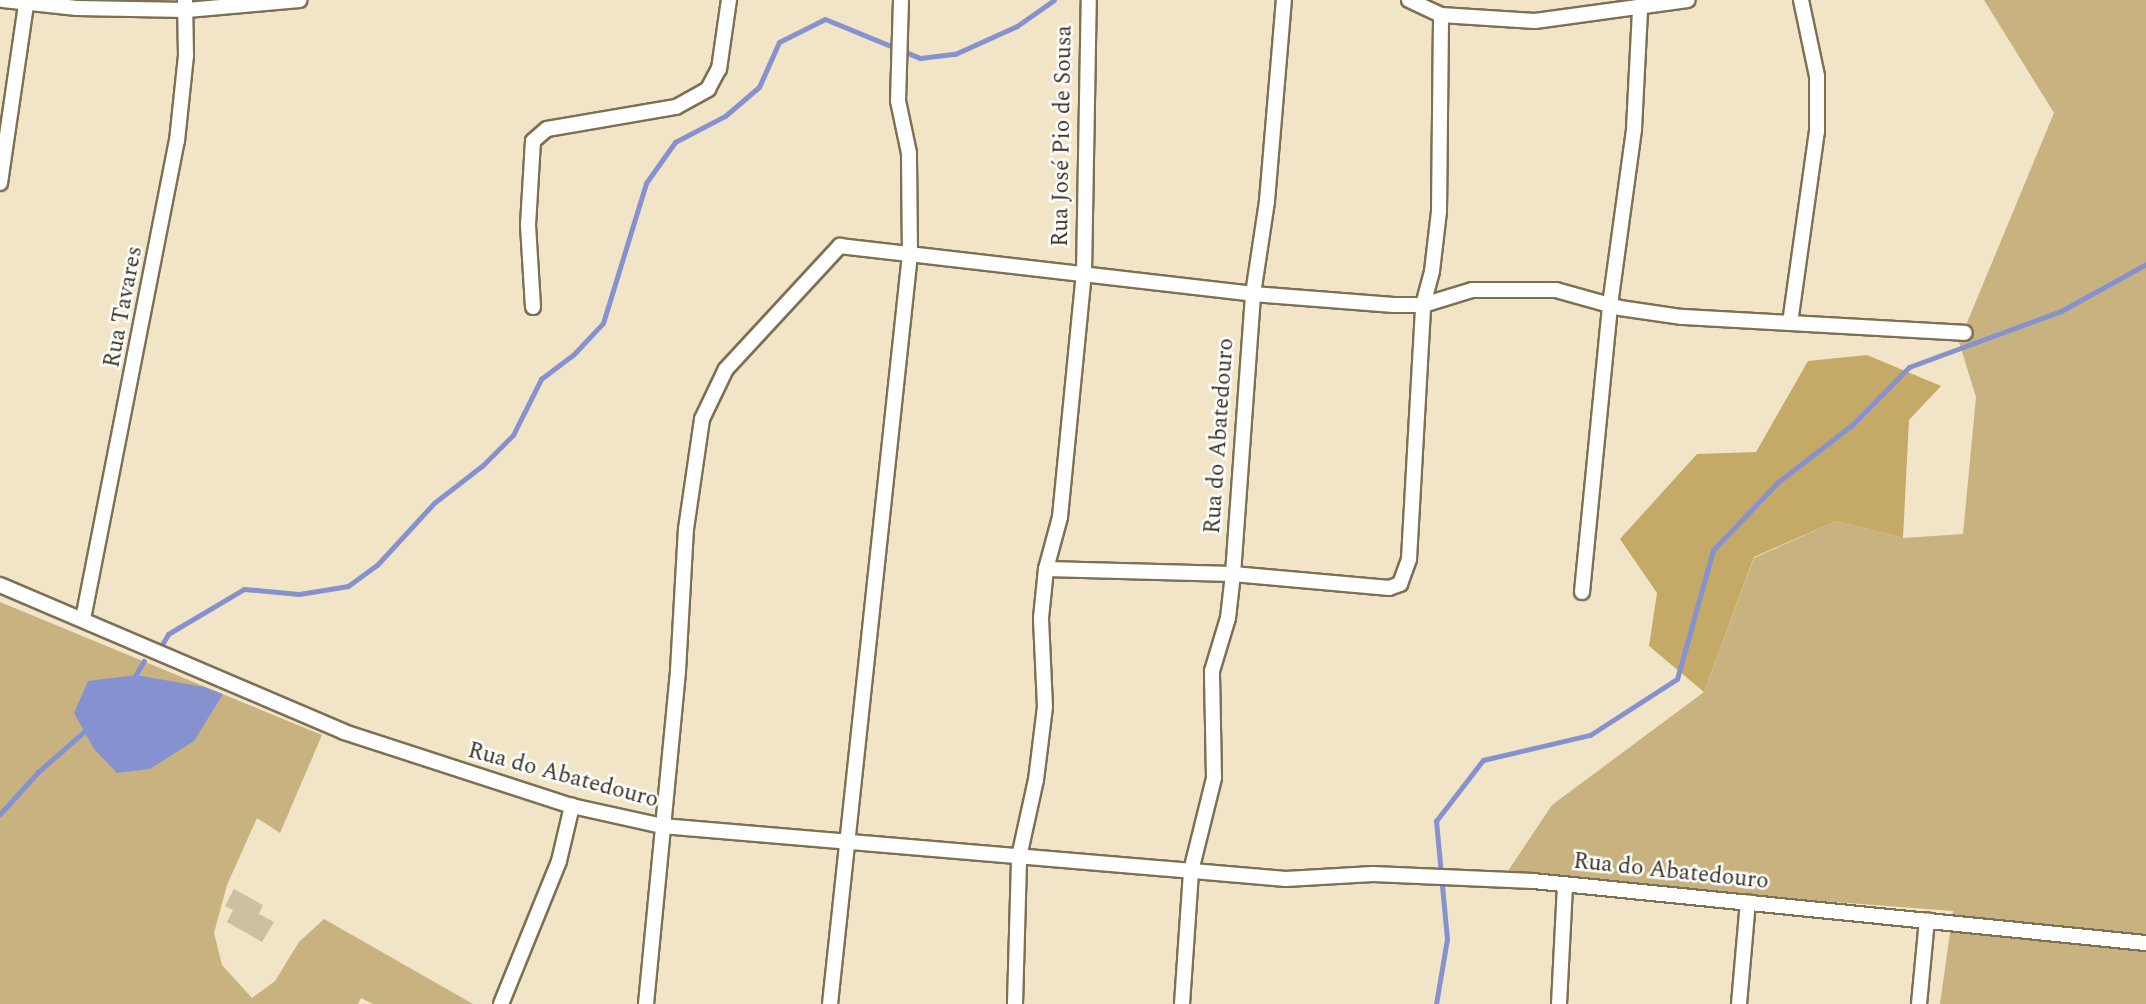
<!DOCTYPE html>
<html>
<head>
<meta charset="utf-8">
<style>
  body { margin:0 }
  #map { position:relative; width:2146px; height:1004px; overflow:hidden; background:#f2e5c7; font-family:Spectral,serif }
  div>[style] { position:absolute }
  .green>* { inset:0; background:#c8b380 }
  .forest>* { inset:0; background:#c5a967 }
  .water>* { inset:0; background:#8692cf }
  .stream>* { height:5px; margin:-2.5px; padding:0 2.5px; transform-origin:2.5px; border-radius:2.5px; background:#8692cf }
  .building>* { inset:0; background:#ccc0a2 }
  .roads { filter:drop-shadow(2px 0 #7c7055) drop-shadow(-2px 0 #7c7055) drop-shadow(0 2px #7c7055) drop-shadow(0 -2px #7c7055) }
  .minor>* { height:14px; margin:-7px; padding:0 7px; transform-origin:7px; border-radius:7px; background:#fff }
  span { translate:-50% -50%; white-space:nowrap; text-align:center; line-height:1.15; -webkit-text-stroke:5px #fff; paint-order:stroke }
  .street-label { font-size:23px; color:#393428 }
</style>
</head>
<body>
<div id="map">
  <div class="green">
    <div style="clip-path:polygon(1984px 0,2146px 0,2146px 1004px,1940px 1004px,1953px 911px,1504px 877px,1552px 805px,1704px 692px,1754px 558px,1836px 521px,1903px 538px,1963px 534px,1976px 397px,1959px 342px,2054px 113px)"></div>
    <div style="clip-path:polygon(0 602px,322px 735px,280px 833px,257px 818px,227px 885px,214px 933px,222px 965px,252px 998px,275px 981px,299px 942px,324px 919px,473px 1004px,373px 1004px,361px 998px,358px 1004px,0 1004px)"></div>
  </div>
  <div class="forest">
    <div style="clip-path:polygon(1867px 355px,1941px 386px,1909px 420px,1903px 538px,1836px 521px,1754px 557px,1704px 692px,1649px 646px,1657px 593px,1620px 539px,1697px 454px,1756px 452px,1808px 361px)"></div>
  </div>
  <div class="water">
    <div style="clip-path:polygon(136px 675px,204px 687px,223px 694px,194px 741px,150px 769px,117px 773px,94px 749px,74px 713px,88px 681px)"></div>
  </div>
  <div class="stream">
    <div style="left:160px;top:648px;width:16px;rotate:-60deg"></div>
    <div style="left:168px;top:634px;width:88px;rotate:-30.6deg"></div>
    <div style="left:244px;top:589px;width:55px;rotate:5.2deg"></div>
    <div style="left:299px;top:594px;width:50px;rotate:-9.3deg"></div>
    <div style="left:348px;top:586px;width:36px;rotate:-36deg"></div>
    <div style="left:377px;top:565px;width:84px;rotate:-47.4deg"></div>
    <div style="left:434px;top:503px;width:62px;rotate:-37.8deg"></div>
    <div style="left:483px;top:465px;width:42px;rotate:-45deg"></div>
    <div style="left:513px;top:435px;width:63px;rotate:-63.4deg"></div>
    <div style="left:541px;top:379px;width:41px;rotate:-37.1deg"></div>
    <div style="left:574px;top:354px;width:42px;rotate:-46.9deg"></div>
    <div style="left:603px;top:323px;width:146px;rotate:-72.9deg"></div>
    <div style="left:646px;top:183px;width:50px;rotate:-54.7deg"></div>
    <div style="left:675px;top:142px;width:56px;rotate:-27.5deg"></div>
    <div style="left:725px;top:116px;width:45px;rotate:-40.5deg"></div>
    <div style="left:759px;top:87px;width:49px;rotate:-66deg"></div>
    <div style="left:779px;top:42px;width:51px;rotate:-26.6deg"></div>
    <div style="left:825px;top:19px;width:103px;rotate:22.3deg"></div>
    <div style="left:920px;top:58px;width:35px;rotate:-7deg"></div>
    <div style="left:955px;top:54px;width:68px;rotate:-24.3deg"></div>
    <div style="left:1017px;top:26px;width:45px;rotate:-35.1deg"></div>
    <div style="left:133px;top:679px;width:21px;rotate:-59deg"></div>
    <div style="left:0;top:814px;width:57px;rotate:-47.9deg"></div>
    <div style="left:38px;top:772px;width:68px;rotate:-41.4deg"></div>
    <div style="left:1436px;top:1004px;width:66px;rotate:-80.4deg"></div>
    <div style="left:1447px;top:939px;width:119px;rotate:-95.3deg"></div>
    <div style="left:1436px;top:821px;width:77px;rotate:-52.4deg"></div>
    <div style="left:1483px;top:760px;width:110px;rotate:-13.2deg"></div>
    <div style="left:1590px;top:735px;width:103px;rotate:-32.8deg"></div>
    <div style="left:1677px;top:679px;width:134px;rotate:-74.4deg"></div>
    <div style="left:1713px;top:550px;width:94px;rotate:-46.3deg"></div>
    <div style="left:1778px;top:482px;width:95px;rotate:-37.7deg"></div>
    <div style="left:1853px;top:424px;width:80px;rotate:-45.5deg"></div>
    <div style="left:1909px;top:367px;width:162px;rotate:-20.2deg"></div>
    <div style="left:2061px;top:311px;width:97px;rotate:-28.9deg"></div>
  </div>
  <div class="building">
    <div style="clip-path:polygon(234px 889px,263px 905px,259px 914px,274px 922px,262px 942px,227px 922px,233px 910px,225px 906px)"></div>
  </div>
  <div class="roads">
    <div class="minor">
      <div style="left:3px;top:0;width:74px;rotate:6.2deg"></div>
      <div style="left:77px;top:8px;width:110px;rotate:1deg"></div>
      <div style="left:187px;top:10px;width:113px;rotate:-5.1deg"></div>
      <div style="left:1409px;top:0;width:35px;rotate:25deg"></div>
      <div style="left:1441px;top:15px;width:94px;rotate:3.7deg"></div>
      <div style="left:1535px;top:21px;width:154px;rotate:-7.8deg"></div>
      <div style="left:719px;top:69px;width:70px;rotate:-81.8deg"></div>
      <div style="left:0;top:183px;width:181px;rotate:-81.7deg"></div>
      <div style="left:533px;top:307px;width:82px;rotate:-93.5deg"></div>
      <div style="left:528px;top:225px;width:84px;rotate:-86.6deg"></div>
      <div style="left:533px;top:141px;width:18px;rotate:-41deg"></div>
      <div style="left:547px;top:129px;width:131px;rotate:-9.7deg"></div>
      <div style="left:676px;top:107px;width:37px;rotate:-29deg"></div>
      <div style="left:708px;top:89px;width:24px;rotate:-62deg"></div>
      <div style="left:1790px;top:323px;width:194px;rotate:-82deg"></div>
      <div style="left:1817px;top:131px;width:55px;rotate:-90deg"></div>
      <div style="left:1817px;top:76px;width:78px;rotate:-101.9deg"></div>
      <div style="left:1046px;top:569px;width:187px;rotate:1.5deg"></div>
      <div style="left:1233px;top:574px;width:157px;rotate:5.1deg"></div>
      <div style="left:1389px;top:588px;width:12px;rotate:-20deg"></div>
      <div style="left:1400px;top:584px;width:27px;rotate:-70deg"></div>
      <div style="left:1409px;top:559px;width:254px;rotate:-86.8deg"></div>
      <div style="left:1423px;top:305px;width:35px;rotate:-75deg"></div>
      <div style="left:1432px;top:271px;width:60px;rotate:-83.3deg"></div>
      <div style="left:1439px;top:211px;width:196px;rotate:-89.4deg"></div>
      <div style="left:0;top:585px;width:374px;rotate:23.1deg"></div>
      <div style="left:344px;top:732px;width:240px;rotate:18deg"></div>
      <div style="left:572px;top:806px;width:92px;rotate:12.5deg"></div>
      <div style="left:662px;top:826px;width:626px;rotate:4.85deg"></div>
      <div style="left:1286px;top:879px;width:87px;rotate:-3.3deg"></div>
      <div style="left:1373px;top:874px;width:160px;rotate:2.5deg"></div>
      <div style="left:1533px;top:881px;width:616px;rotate:5.78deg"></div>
      <div style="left:1582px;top:592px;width:288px;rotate:-84.4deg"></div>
      <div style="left:1610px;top:305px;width:178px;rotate:-82.2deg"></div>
      <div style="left:1634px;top:129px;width:120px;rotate:-87.1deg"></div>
      <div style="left:83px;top:619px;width:487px;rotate:-78.9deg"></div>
      <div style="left:177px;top:141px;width:85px;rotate:-84deg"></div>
      <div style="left:186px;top:56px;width:56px;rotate:-91deg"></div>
      <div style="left:501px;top:1004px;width:154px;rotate:-67.9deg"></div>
      <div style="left:559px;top:861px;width:57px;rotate:-76.7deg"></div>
      <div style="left:646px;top:1004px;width:335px;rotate:-84.5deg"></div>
      <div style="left:678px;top:671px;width:142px;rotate:-86.8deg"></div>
      <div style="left:686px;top:529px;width:111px;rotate:-81.7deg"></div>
      <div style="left:702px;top:419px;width:55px;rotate:-64.4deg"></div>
      <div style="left:726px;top:369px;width:168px;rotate:-47.2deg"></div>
      <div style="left:840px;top:246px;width:416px;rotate:6.6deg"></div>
      <div style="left:1253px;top:294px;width:141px;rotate:4.5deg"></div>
      <div style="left:1394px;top:305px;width:29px"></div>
      <div style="left:1423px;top:305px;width:51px;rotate:-17deg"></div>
      <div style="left:1472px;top:290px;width:84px"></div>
      <div style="left:1556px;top:290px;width:66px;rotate:15.7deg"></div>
      <div style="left:1620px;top:308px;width:63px;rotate:8.3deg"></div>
      <div style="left:1682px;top:317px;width:283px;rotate:3.2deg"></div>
      <div style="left:830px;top:1004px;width:754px;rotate:-83.91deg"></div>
      <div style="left:910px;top:254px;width:101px;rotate:-90.6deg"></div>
      <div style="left:909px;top:153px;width:53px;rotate:-101.9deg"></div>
      <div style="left:898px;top:101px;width:101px;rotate:-88.3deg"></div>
      <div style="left:1015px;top:1004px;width:147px;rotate:-88.4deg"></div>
      <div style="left:1019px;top:857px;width:79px;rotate:-77.6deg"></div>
      <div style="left:1036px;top:780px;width:74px;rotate:-83deg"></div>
      <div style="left:1045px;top:707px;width:89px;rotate:-92.6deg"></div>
      <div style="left:1041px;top:618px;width:49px;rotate:-84.2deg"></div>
      <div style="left:1046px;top:569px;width:54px;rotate:-74.9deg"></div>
      <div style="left:1060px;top:517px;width:245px;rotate:-84.4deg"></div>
      <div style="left:1084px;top:273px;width:273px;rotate:-89deg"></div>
      <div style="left:1182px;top:1004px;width:133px;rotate:-86.1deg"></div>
      <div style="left:1191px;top:871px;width:96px;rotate:-76.1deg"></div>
      <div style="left:1214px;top:778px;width:107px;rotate:-91.1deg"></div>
      <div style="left:1212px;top:671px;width:55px;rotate:-73.2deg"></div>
      <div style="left:1228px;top:618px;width:44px;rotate:-83.5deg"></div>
      <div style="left:1233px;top:574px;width:281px;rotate:-85.9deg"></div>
      <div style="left:1253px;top:294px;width:94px;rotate:-81.4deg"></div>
      <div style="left:1267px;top:201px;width:202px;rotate:-85.2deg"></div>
      <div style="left:1559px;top:1004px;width:120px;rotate:-87.1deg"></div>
      <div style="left:1739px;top:1004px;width:102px;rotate:-85deg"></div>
      <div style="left:1919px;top:1004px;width:84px;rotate:-84.6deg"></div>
    </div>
  </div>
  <div class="street-label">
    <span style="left:1063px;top:136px;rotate:-89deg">Rua José Pio de Sousa</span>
    <span style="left:124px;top:307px;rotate:-79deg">Rua Tavares</span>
    <span style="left:1220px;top:436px;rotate:-86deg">Rua do Abatedouro</span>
    <span style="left:563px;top:776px;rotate:15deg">Rua do Abatedouro</span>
    <span style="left:1671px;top:872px;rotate:6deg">Rua do Abatedouro</span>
  </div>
</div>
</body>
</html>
